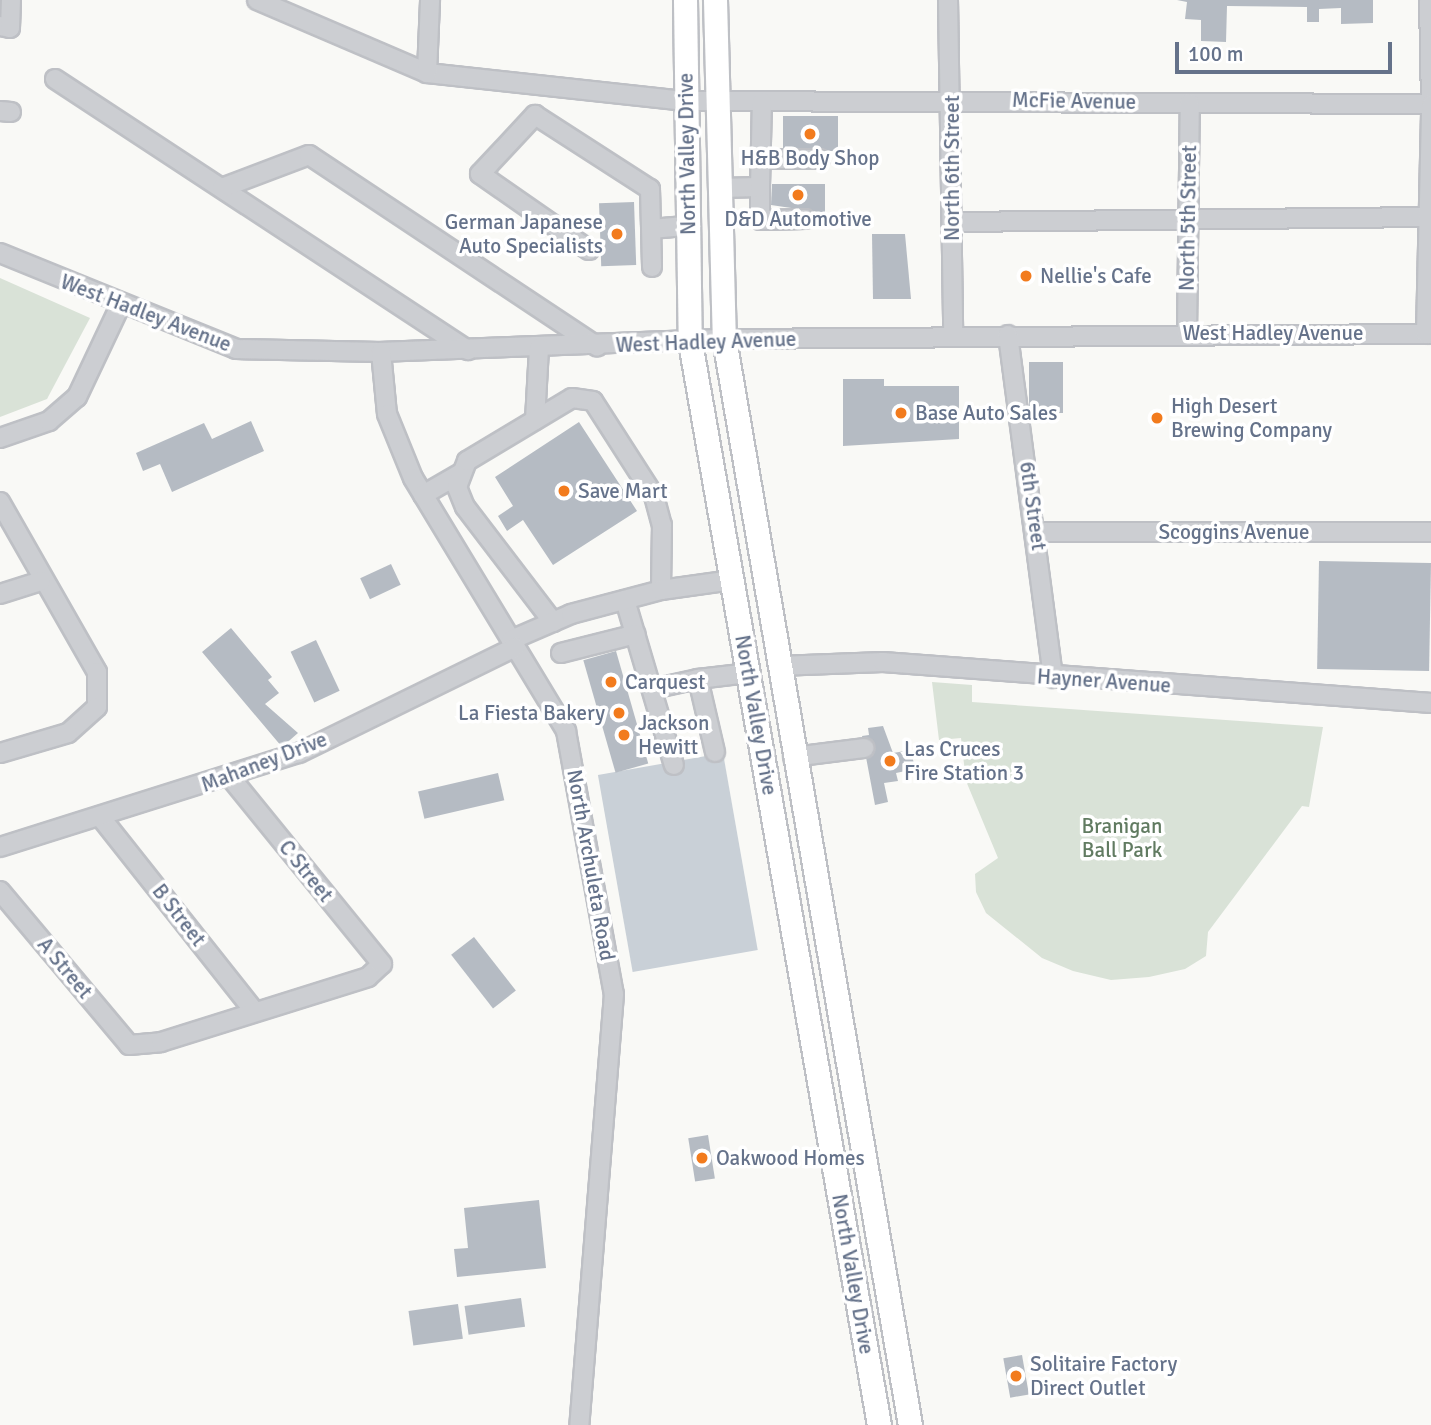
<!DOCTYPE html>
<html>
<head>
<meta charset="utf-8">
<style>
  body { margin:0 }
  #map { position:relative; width:1431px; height:1425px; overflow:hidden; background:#f9f9f6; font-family:Signika,sans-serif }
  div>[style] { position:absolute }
  .green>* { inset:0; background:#d9e2d7 }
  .water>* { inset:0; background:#c9d0d7; transform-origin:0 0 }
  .building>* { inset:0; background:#b5bbc3; transform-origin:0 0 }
  .roads { filter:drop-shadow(2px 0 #bec0c5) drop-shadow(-2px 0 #bec0c5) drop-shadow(0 2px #bec0c5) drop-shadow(0 -2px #bec0c5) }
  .minor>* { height:18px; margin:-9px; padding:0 9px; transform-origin:9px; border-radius:9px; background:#ccced2 }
  .major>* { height:23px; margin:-11.5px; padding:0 11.5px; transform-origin:11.5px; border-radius:11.5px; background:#fff }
  .dots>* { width:19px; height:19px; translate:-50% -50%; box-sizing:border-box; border:4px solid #fff; border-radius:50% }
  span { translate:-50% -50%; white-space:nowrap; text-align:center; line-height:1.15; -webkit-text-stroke:7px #fff; paint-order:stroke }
  .street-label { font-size:21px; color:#65728a }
  .poi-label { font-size:21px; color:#65728a }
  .right { translate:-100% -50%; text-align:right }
  .left { translate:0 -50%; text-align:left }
  .park-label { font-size:21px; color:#617b61 }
  .scale { position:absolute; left:1175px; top:42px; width:217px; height:32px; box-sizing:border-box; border:4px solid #65728a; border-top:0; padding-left:9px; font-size:21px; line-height:24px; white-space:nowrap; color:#65728a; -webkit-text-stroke:5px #fff; paint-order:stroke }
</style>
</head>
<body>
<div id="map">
  <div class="green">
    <div style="clip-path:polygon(0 278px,90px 318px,47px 399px,0 417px)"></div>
    <div style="clip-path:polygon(932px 682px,972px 685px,972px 702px,1323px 727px,1309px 807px,1302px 806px,1208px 932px,1206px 956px,1185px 969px,1149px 977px,1111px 980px,1073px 971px,1042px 958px,986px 913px,976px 892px,975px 874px,998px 858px,966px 781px,961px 738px,939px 740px)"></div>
  </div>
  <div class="water">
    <div style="left:723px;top:753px;width:200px;height:127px;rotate:80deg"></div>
  </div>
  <div class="building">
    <div style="clip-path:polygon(1177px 0,1373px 0,1373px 23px,1341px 24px,1341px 8px,1319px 9px,1319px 22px,1307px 22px,1307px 7px,1227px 6px,1226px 42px,1201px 41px,1201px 20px,1185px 19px,1187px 2px)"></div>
    <div style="left:783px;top:116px;width:55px;height:35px"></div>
    <div style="clip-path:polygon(772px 184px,825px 184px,825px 213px,771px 205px)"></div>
    <div style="left:634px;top:202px;width:63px;height:35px;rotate:88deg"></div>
    <div style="clip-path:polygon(872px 234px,905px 234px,911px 299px,873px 299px)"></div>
    <div style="left:1029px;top:362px;width:34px;height:51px"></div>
    <div style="clip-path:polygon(843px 379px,884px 379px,884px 386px,959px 386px,959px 439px,843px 446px)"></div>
    <div style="clip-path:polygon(251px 421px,264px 451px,172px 492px,160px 464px,143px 471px,136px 453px,204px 423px,212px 439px)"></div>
    <div style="clip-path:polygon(579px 422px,637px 511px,553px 565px,523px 520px,507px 531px,498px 516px,513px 506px,495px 477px)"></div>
    <div style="left:1319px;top:561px;width:112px;height:108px;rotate:1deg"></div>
    <div style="left:391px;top:564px;width:23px;height:34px;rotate:65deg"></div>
    <div style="clip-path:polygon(231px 628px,272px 677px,268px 680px,279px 693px,265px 704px,298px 733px,282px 747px,202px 652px)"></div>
    <div style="left:316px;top:640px;width:56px;height:28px;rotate:65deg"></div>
    <div style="left:616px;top:651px;width:117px;height:34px;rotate:74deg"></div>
    <div style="clip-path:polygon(883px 726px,893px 753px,911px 750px,915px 769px,896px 773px,898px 781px,884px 783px,888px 802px,875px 805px,862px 736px,869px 735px,868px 728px)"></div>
    <div style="left:498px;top:773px;width:28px;height:82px;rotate:77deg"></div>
    <div style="left:474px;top:937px;width:68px;height:29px;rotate:52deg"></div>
    <div style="left:708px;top:1135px;width:44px;height:20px;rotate:81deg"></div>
    <div style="clip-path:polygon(539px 1200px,546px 1268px,457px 1277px,454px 1249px,468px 1248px,464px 1208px)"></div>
    <div style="left:521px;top:1298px;width:29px;height:57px;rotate:82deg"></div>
    <div style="left:458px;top:1304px;width:35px;height:50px;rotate:82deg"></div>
    <div style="left:1022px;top:1355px;width:40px;height:19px;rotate:80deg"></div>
  </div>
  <div class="roads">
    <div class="minor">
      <div style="left:257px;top:0;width:185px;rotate:23.2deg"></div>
      <div style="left:427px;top:73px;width:261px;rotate:6.2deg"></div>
      <div style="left:686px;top:101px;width:745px;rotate:0.23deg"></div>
      <div style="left:948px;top:0;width:337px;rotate:89.1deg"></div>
      <div style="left:1429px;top:0;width:103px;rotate:88.9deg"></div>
      <div style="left:0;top:26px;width:10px;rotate:11deg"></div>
      <div style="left:10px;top:28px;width:28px;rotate:-88deg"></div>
      <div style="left:427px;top:73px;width:73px;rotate:-87.6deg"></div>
      <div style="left:55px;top:79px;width:494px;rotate:33.3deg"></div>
      <div style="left:0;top:111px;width:11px;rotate:5deg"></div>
      <div style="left:761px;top:159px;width:59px"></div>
      <div style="left:760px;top:187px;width:33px;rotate:90deg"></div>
      <div style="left:760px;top:220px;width:45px;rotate:-1.3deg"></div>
      <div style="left:222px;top:188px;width:93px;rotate:-20.8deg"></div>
      <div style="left:309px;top:155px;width:346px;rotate:33.6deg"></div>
      <div style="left:719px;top:188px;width:41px;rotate:-1.4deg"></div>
      <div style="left:760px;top:187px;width:85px;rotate:-88.7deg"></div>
      <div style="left:953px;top:222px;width:478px;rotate:-0.6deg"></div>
      <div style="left:651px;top:229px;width:37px;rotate:-5deg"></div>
      <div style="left:589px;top:250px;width:133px;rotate:-145.1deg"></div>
      <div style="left:480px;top:174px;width:81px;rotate:-47deg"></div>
      <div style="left:535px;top:115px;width:137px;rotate:32.8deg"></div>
      <div style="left:650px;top:189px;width:78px;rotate:88.5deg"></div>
      <div style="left:0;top:253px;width:255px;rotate:22.1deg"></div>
      <div style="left:236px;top:349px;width:145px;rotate:1.2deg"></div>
      <div style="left:381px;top:352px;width:343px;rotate:-2.2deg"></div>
      <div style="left:724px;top:339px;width:707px;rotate:-0.41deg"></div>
      <div style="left:1187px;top:333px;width:230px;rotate:-89.3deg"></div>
      <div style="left:1426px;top:334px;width:229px;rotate:-88.7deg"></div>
      <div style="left:1008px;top:335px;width:346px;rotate:82.5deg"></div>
      <div style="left:381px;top:352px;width:62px;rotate:84.5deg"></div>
      <div style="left:387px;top:414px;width:69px;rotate:67.9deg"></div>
      <div style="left:413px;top:478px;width:296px;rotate:58.8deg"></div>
      <div style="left:566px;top:731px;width:267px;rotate:79.7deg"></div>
      <div style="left:614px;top:994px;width:432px;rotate:94.6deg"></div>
      <div style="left:535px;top:420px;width:72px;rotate:-86.8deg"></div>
      <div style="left:0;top:438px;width:52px;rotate:-19.1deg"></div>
      <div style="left:49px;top:421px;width:37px;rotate:-41deg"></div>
      <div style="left:77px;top:397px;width:101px;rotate:-64.7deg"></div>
      <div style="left:423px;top:495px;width:44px;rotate:-30.1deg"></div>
      <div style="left:0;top:502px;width:196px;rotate:60.3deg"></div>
      <div style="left:97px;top:672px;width:35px;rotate:90deg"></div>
      <div style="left:97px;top:707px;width:39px;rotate:138deg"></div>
      <div style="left:68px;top:733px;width:71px;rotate:163.6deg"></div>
      <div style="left:1038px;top:532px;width:393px"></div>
      <div style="left:0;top:594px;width:43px;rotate:-17.6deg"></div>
      <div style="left:625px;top:600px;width:172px;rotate:73.5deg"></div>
      <div style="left:553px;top:622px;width:145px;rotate:-127.4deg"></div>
      <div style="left:465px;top:507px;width:22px;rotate:-112deg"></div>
      <div style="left:457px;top:487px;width:28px;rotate:-69deg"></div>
      <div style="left:467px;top:461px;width:122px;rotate:-31deg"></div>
      <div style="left:572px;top:398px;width:21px;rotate:8deg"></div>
      <div style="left:593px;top:401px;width:113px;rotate:57.3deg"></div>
      <div style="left:654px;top:496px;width:30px;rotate:75deg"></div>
      <div style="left:662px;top:525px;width:65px;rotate:90.9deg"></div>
      <div style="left:511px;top:640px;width:65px;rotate:-23.4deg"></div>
      <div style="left:571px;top:614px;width:93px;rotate:-14.9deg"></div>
      <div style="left:661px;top:590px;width:72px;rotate:-8deg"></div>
      <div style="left:561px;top:653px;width:77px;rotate:-14.2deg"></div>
      <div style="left:778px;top:666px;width:105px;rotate:-2.2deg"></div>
      <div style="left:883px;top:662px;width:550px;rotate:4.28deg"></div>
      <div style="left:698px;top:679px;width:50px;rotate:-6.8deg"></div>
      <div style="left:652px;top:689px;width:47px;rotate:-12.3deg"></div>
      <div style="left:698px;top:679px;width:75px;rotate:76.9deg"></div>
      <div style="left:793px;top:757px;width:72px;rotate:-7.2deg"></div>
      <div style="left:102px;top:819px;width:246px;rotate:51.6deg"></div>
      <div style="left:0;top:847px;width:313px;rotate:-17.5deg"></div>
      <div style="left:299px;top:753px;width:241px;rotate:-26.1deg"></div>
      <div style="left:0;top:891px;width:201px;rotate:50deg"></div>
      <div style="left:129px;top:1045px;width:32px;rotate:-5deg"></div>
      <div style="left:161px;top:1042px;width:217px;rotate:-17.4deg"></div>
      <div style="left:368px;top:977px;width:19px;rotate:-43deg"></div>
      <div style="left:382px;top:964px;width:241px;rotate:-129.1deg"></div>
    </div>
    <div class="major">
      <div style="left:685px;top:0;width:342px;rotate:89.2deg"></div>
      <div style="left:690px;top:342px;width:1099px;rotate:80.1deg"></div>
      <div style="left:715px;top:0;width:339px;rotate:88.5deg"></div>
      <div style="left:724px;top:339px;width:1102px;rotate:80.28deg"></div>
    </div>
  </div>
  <div class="dots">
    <div style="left:810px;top:134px;background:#f27b1d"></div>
    <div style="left:798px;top:195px;background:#f27b1d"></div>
    <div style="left:617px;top:234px;background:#f27b1d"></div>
    <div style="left:1026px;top:276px;background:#f27b1d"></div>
    <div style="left:901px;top:413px;background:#f27b1d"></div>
    <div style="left:1157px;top:418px;background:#f27b1d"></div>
    <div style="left:564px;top:491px;background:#f27b1d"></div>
    <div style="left:611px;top:682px;background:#f27b1d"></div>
    <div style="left:619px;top:713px;background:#f27b1d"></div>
    <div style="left:624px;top:735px;background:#f27b1d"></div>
    <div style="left:890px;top:761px;background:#f27b1d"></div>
    <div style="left:702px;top:1158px;background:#f27b1d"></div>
    <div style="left:1016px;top:1376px;background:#f27b1d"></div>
  </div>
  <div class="street-label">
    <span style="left:1074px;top:101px;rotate:1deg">McFie Avenue</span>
    <span style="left:687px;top:154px;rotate:-91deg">North Valley Drive</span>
    <span style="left:952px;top:168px;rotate:-90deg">North 6th Street</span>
    <span style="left:1188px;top:218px;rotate:-89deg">North 5th Street</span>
    <span style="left:146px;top:313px;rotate:21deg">West Hadley Avenue</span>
    <span style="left:1273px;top:333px">West Hadley Avenue</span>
    <span style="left:706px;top:342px;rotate:-2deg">West Hadley Avenue</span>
    <span style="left:1033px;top:506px;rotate:82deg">6th Street</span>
    <span style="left:1234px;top:532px">Scoggins Avenue</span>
    <span style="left:1104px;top:681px;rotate:4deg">Hayner Avenue</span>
    <span style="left:756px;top:715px;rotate:80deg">North Valley Drive</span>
    <span style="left:264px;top:762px;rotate:-21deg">Mahaney Drive</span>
    <span style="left:591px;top:865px;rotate:80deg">North Archuleta Road</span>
    <span style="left:306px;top:871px;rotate:51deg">C Street</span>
    <span style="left:179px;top:915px;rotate:52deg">B Street</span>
    <span style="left:65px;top:968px;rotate:50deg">A Street</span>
    <span style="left:853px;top:1274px;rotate:80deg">North Valley Drive</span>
  </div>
  <div class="poi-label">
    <span style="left:810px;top:158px">H&amp;B Body Shop</span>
    <span style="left:798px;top:219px">D&amp;D Automotive</span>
    <span class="right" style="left:603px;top:234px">German Japanese<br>Auto Specialists</span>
    <span class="left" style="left:1040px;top:276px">Nellie's Cafe</span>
    <span class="left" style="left:1171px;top:418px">High Desert<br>Brewing Company</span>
    <span class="left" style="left:915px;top:413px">Base Auto Sales</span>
    <span class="left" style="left:578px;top:491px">Save Mart</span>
    <span class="left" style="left:625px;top:682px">Carquest</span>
    <span class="right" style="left:605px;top:713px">La Fiesta Bakery</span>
    <span class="left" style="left:638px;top:735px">Jackson<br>Hewitt</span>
    <span class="left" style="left:904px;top:761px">Las Cruces<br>Fire Station 3</span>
    <span class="left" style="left:716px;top:1158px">Oakwood Homes</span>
    <span class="left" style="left:1030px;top:1376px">Solitaire Factory<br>Direct Outlet</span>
  </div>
  <div class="park-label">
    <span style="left:1122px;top:838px">Branigan<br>Ball Park</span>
  </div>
  <div class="scale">100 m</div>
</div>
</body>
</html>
